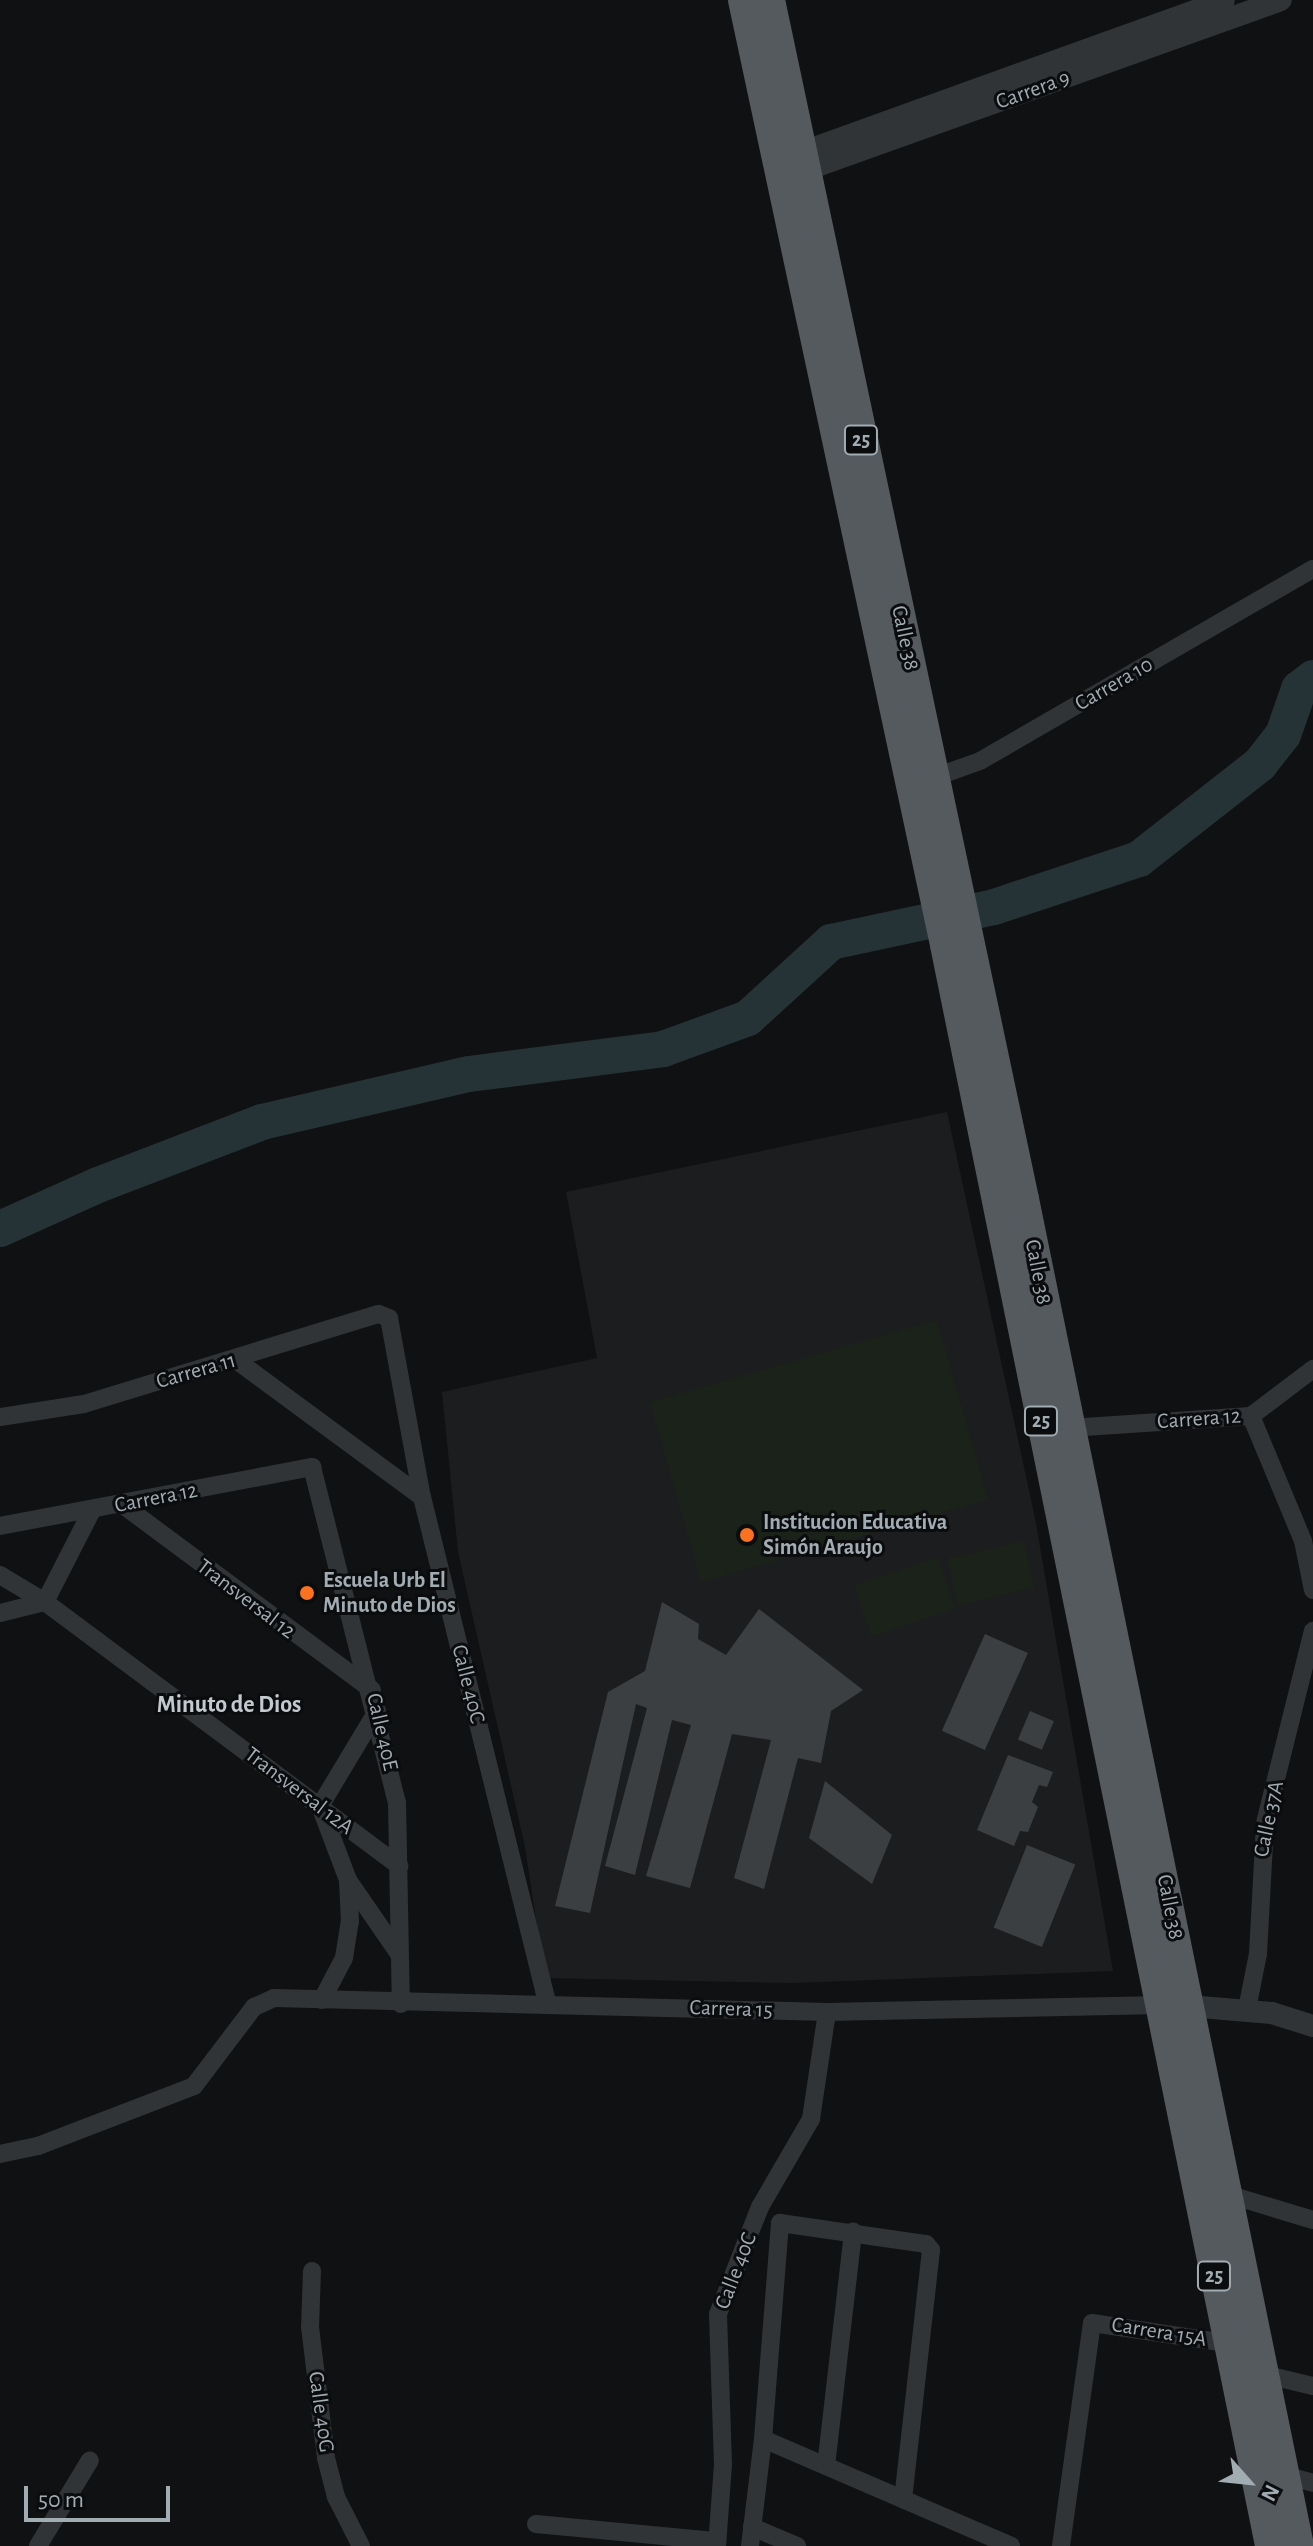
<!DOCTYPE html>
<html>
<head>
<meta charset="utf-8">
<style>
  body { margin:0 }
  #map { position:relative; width:1313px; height:2546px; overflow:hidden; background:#101112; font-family:"Alegreya Sans",sans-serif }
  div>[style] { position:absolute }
  .built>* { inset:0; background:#1c1d1f }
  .green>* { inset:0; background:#1b221a; transform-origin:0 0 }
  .river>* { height:36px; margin:-18px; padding:0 18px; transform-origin:18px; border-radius:18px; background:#263336 }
  .building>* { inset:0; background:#3c3f42; transform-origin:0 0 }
  .minor>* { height:18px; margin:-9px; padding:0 9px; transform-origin:9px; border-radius:9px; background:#313437 }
  .tertiary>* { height:22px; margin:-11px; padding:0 11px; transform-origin:11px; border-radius:11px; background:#313437 }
  .trunk>* { height:30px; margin:-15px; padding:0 15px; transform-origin:15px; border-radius:15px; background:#555a5f }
  .dots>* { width:22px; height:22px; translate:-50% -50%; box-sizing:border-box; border:4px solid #0b0c0d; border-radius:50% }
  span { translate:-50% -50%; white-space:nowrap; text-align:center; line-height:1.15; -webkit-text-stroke:6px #0b0c0d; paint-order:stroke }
  .shield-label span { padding:2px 6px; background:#0b0c0d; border:2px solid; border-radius:6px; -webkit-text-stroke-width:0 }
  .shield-label { font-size:20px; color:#a1acb3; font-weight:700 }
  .street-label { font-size:22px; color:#a1acb3 }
  .poi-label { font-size:22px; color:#a1acb3; font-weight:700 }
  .left { translate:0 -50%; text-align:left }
  .neighbourhood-label { font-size:24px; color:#c2c9cf; font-weight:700 }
  .north { position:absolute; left:1209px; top:2442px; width:80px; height:80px; -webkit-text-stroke:6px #0b0c0d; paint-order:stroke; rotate:117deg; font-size:22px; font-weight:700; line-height:32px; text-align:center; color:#a1acb3 }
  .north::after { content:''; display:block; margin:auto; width:28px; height:36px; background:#a1acb3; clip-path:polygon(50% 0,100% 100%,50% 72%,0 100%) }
  .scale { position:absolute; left:24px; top:2486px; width:146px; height:36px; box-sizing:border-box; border:4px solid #a1acb3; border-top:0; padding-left:10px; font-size:24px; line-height:28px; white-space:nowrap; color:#a1acb3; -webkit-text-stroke:6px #0b0c0d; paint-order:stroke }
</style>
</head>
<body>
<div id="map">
  <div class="built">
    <div style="clip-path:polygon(947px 1112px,1035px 1518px,1113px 1971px,792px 1983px,545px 1978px,525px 1847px,458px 1552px,442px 1392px,597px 1358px,566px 1192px)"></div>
  </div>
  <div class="green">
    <div style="left:937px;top:1320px;width:187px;height:299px;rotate:74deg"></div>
    <div style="left:1024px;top:1541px;width:48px;height:79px;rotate:77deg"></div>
    <div style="left:938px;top:1557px;width:54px;height:89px;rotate:71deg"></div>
  </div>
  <div class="river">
    <div style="left:0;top:1229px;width:107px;rotate:-24.2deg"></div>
    <div style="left:98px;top:1185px;width:176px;rotate:-21deg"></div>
    <div style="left:262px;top:1122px;width:212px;rotate:-13.1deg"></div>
    <div style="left:469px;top:1074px;width:196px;rotate:-7.3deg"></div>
    <div style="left:663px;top:1049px;width:90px;rotate:-20deg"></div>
    <div style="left:748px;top:1018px;width:113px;rotate:-42.5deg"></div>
    <div style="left:831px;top:942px;width:167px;rotate:-12.1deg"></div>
    <div style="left:994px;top:907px;width:153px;rotate:-18.3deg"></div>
    <div style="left:1139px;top:859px;width:154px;rotate:-38.1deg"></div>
    <div style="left:1260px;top:764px;width:37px;rotate:-52deg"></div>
    <div style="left:1283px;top:735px;width:49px;rotate:-70.8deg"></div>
    <div style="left:1299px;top:689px;width:18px;rotate:-38deg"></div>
  </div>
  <div class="building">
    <div style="clip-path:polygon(662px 1602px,699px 1624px,698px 1639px,726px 1655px,759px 1609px,863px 1690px,831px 1711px,821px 1763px,798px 1758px,764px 1889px,734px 1878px,771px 1740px,732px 1734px,690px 1888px,646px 1876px,691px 1725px,672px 1720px,635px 1875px,605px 1866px,647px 1708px,636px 1704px,590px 1913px,555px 1906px,608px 1692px,645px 1671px)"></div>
    <div style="left:985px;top:1634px;width:47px;height:106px;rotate:24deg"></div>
    <div style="left:1030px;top:1711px;width:26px;height:31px;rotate:23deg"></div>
    <div style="clip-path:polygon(1008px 1755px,1053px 1772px,1047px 1787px,1039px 1785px,1032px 1802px,1038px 1807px,1028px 1832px,1020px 1831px,1014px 1846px,977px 1830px)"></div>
    <div style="clip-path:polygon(825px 1781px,892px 1835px,872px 1884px,809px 1838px)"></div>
    <div style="left:1027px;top:1845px;width:52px;height:89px;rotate:22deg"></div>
  </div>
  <div class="minor">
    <div style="left:927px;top:780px;width:56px;rotate:-19.7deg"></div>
    <div style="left:980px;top:761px;width:384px;rotate:-30deg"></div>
    <div style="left:236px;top:1360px;width:231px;rotate:36.4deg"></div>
    <div style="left:1251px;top:1416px;width:135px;rotate:67.4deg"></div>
    <div style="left:1303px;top:1541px;width:50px;rotate:78.5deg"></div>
    <div style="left:0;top:1417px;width:85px;rotate:-8.8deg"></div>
    <div style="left:84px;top:1404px;width:308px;rotate:-17deg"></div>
    <div style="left:379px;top:1314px;width:11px;rotate:22deg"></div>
    <div style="left:389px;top:1318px;width:182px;rotate:79.6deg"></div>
    <div style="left:422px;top:1497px;width:520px;rotate:76.1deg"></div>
    <div style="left:1069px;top:1428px;width:182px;rotate:-3.8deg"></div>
    <div style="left:1251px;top:1416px;width:78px;rotate:-37.2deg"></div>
    <div style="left:123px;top:1505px;width:310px;rotate:36.6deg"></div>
    <div style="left:0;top:1526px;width:318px;rotate:-10.7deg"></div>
    <div style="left:312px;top:1467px;width:346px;rotate:75.8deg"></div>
    <div style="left:397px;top:1802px;width:202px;rotate:88.9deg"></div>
    <div style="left:0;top:1575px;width:52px;rotate:31deg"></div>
    <div style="left:45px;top:1602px;width:442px;rotate:36.7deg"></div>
    <div style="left:0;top:1613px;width:46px;rotate:-13.7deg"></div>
    <div style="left:45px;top:1602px;width:103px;rotate:-62.9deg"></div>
    <div style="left:348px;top:1880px;width:90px;rotate:55.4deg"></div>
    <div style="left:322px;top:2000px;width:47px;rotate:-62.4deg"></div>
    <div style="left:344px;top:1958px;width:36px;rotate:-81deg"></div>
    <div style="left:350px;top:1922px;width:42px;rotate:-92.7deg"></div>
    <div style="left:348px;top:1880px;width:79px;rotate:-110.7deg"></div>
    <div style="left:320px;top:1806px;width:111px;rotate:-59deg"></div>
    <div style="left:1247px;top:2009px;width:56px;rotate:-78.7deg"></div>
    <div style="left:1258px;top:1954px;width:131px;rotate:-86.9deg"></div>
    <div style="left:1265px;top:1823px;width:198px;rotate:-76deg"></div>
    <div style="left:0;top:2154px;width:39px;rotate:-12deg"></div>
    <div style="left:38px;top:2146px;width:167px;rotate:-21deg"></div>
    <div style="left:194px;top:2086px;width:99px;rotate:-52.8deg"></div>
    <div style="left:254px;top:2007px;width:22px;rotate:-24deg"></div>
    <div style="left:274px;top:1998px;width:553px;rotate:1.45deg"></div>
    <div style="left:827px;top:2012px;width:334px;rotate:-1.2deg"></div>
    <div style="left:1227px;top:2194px;width:90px;rotate:16.8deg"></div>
    <div style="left:312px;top:2271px;width:56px;rotate:92deg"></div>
    <div style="left:310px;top:2327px;width:132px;rotate:83deg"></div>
    <div style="left:326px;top:2458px;width:40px;rotate:75.6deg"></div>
    <div style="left:336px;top:2497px;width:55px;rotate:63deg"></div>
    <div style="left:1263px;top:2374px;width:51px;rotate:13.5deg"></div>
    <div style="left:763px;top:2439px;width:217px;rotate:-85.5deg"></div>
    <div style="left:780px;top:2223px;width:148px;rotate:8.2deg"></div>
    <div style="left:926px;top:2244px;width:8px;rotate:50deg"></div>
    <div style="left:931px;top:2250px;width:251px;rotate:96.4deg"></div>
    <div style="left:826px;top:2466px;width:236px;rotate:-83.4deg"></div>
    <div style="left:1284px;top:2475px;width:30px;rotate:15deg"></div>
    <div style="left:536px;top:2524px;width:182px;rotate:5.4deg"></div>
    <div style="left:752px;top:2527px;width:49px;rotate:22.9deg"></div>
    <div style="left:38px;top:2546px;width:100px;rotate:-58.8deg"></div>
    <div style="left:717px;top:2546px;width:81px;rotate:-85.8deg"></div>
    <div style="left:723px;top:2465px;width:151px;rotate:-91.9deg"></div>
    <div style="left:718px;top:2314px;width:115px;rotate:-68.6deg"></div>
    <div style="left:760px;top:2207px;width:102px;rotate:-59.9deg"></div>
    <div style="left:811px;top:2119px;width:108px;rotate:-81.5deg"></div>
    <div style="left:750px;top:2546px;width:108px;rotate:-83.1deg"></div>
    <div style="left:763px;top:2439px;width:270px;rotate:23.3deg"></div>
    <div style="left:1061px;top:2546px;width:225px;rotate:-82.1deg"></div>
    <div style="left:1092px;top:2323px;width:135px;rotate:8.5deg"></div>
  </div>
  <div class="tertiary">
    <div style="left:789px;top:157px;width:462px;rotate:-19.8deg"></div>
    <div style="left:792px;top:175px;width:519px;rotate:-19.69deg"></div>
    <div style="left:1177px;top:2005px;width:95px;rotate:4.8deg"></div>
    <div style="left:1272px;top:2013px;width:43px;rotate:17.6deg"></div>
  </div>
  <div class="trunk">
    <div style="left:743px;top:0;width:966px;rotate:77.93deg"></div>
    <div style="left:945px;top:945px;width:1634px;rotate:78.52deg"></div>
    <div style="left:770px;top:0;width:1226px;rotate:78.04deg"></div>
    <div style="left:1024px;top:1199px;width:1375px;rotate:78.46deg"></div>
  </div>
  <div class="dots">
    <div style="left:747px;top:1535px;background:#fa7120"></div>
    <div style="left:307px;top:1593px;background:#fa7120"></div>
  </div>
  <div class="shield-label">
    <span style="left:861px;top:440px">25</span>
    <span style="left:1041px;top:1421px">25</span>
    <span style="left:1214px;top:2276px">25</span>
  </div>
  <div class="street-label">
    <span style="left:1033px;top:90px;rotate:-20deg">Carrera 9</span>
    <span style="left:905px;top:638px;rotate:78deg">Calle 38</span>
    <span style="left:1114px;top:684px;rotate:-30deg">Carrera 10</span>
    <span style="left:1038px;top:1272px;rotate:79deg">Calle 38</span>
    <span style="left:196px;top:1371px;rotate:-16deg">Carrera 11</span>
    <span style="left:1199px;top:1419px;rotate:-4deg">Carrera 12</span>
    <span style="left:156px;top:1498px;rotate:-11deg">Carrera 12</span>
    <span style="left:246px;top:1599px;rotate:37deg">Transversal 12</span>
    <span style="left:468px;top:1684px;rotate:76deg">Calle 40C</span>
    <span style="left:382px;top:1732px;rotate:77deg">Calle 40E</span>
    <span style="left:299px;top:1791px;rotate:37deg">Transversal 12A</span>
    <span style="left:1269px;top:1819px;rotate:-78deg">Calle 37A</span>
    <span style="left:1170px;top:1907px;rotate:79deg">Calle 38</span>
    <span style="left:731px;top:2009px;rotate:2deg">Carrera 15</span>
    <span style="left:736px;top:2271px;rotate:-69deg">Calle 40C</span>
    <span style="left:1159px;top:2332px;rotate:9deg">Carrera 15A</span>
    <span style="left:321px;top:2412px;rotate:82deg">Calle 40G</span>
  </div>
  <div class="poi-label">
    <span class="left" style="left:763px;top:1535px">Institucion Educativa<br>Simón Araujo</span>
    <span class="left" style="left:323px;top:1593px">Escuela Urb El<br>Minuto de Dios</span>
  </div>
  <div class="neighbourhood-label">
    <span style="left:229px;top:1706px">Minuto de Dios</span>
  </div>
  <div class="north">N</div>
  <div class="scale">50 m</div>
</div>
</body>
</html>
